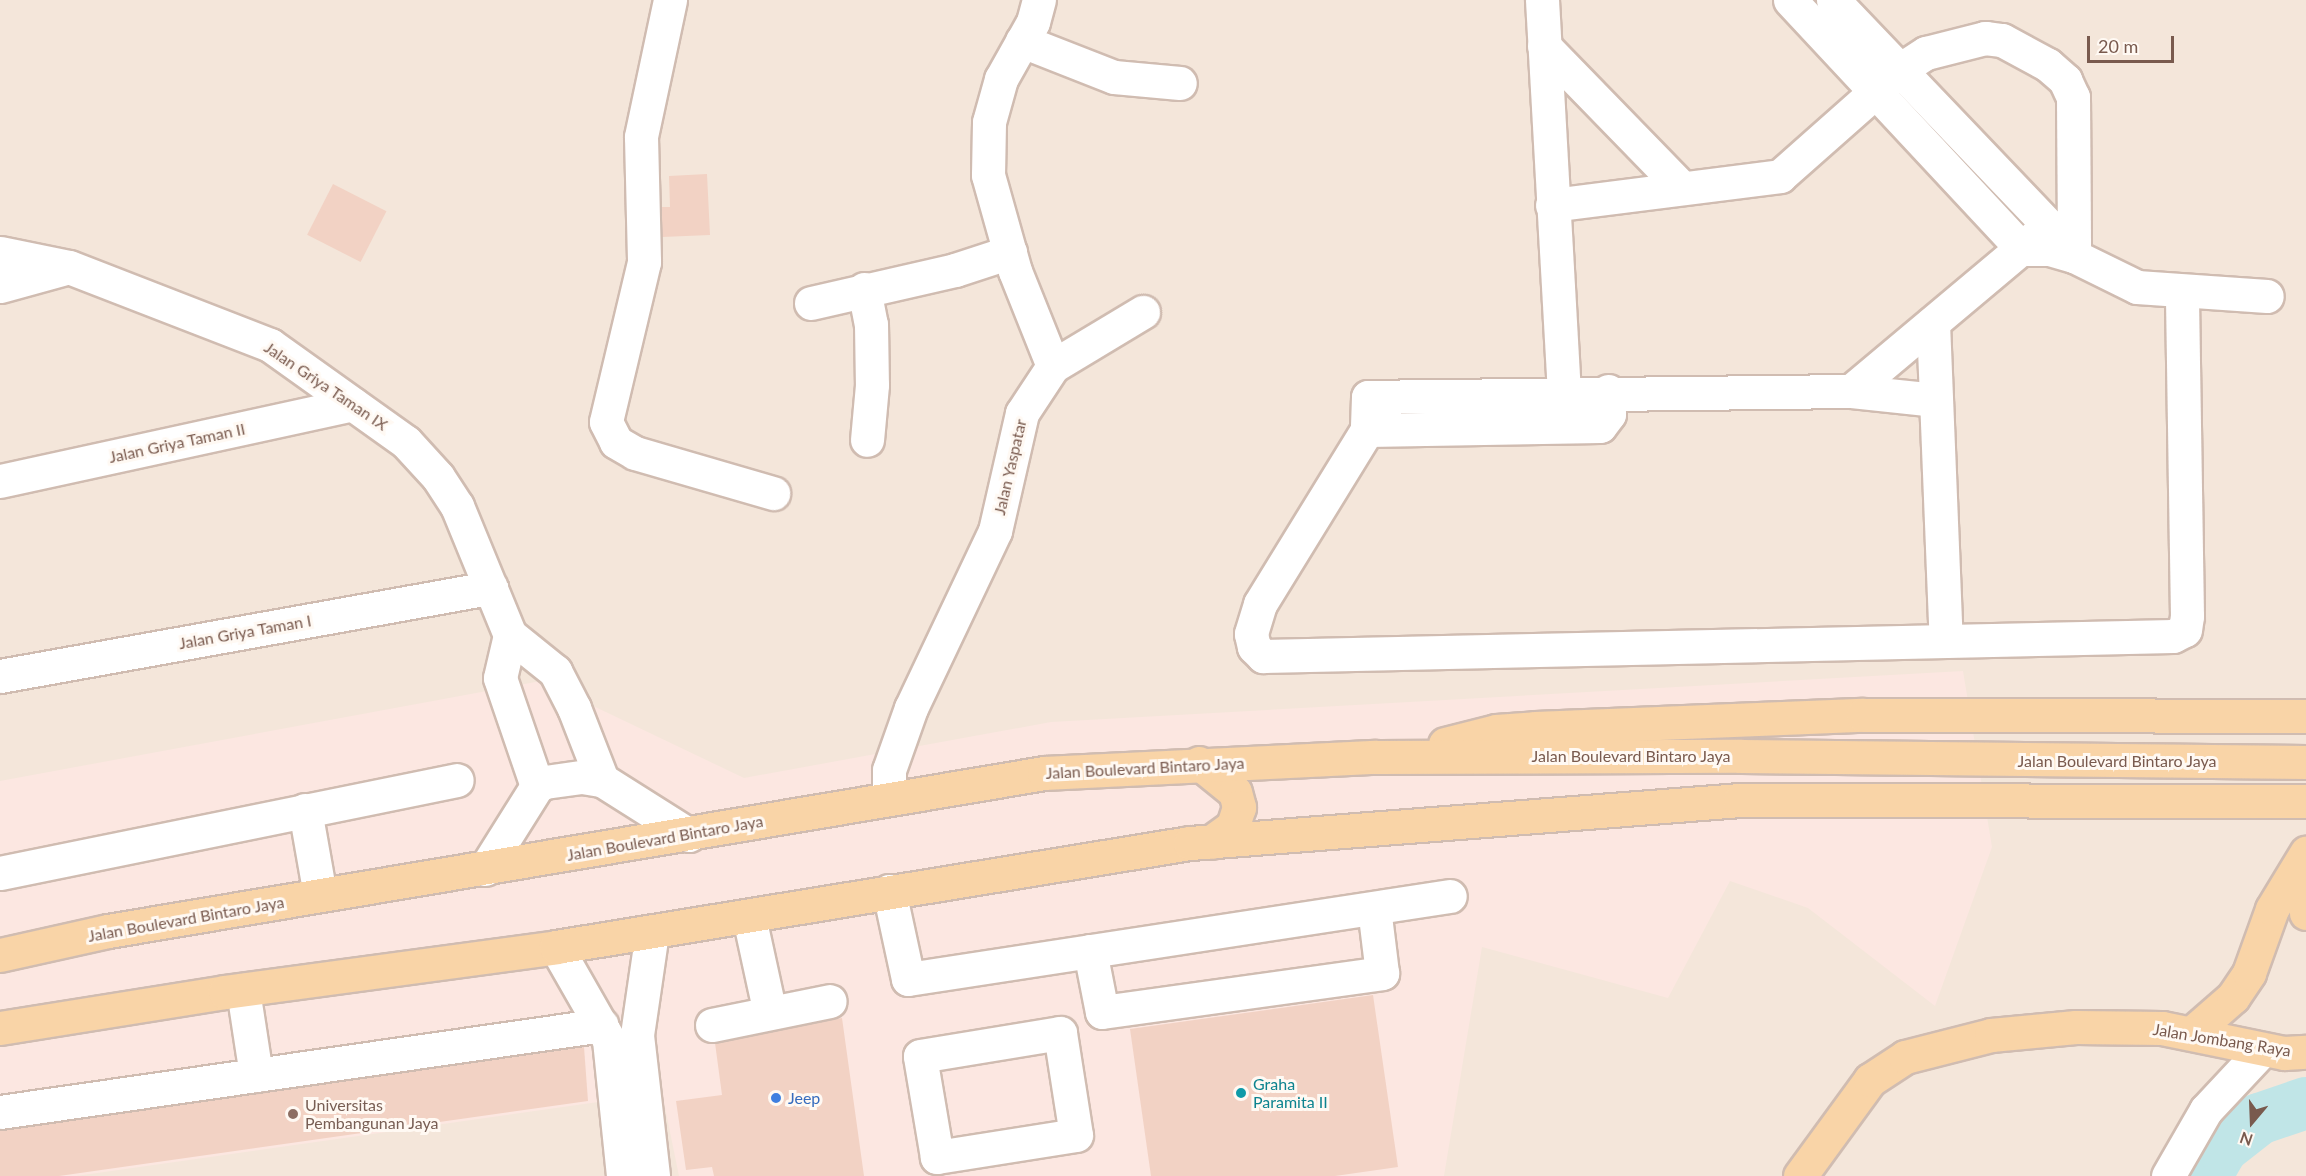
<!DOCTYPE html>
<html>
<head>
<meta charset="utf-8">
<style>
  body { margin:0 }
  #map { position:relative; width:2306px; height:1176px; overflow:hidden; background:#fdf5ec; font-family:Lato,sans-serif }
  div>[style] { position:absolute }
  .residential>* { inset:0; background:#f4e6da; transform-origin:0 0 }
  .commercial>* { inset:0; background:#fce7e1 }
  .river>* { height:52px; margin:-26px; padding:0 26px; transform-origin:26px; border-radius:26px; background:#c0e5e7 }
  .building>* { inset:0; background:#f2d2c4; transform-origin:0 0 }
  .roads { filter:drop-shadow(2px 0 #d0bcb1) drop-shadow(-2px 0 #d0bcb1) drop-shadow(0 2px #d0bcb1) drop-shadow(0 -2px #d0bcb1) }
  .minor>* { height:33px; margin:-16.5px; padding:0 16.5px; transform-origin:16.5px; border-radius:16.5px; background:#fff }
  .major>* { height:33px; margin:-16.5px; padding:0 16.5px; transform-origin:16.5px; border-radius:16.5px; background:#f9d4a7 }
  .dots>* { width:16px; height:16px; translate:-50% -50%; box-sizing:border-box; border:3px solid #fff9f3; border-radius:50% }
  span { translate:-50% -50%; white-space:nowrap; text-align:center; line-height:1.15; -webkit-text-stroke:6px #fff9f3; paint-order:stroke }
  .street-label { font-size:16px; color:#795a4e }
  .culture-label { font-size:16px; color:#0d838f }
  .left { translate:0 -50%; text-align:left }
  .shop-label { font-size:16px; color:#366cbe }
  .education-label { font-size:16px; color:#785e54 }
  .north { position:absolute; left:2222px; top:1092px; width:60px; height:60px; -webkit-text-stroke:4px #fff9f3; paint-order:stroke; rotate:199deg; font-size:16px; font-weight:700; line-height:24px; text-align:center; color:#795a4e }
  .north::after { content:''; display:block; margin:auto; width:21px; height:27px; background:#795a4e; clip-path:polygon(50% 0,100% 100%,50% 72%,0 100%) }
  .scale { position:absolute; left:2087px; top:36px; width:87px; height:27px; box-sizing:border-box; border:3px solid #795a4e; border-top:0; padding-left:8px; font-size:18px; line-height:21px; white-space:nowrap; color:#795a4e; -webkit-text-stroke:4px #fff9f3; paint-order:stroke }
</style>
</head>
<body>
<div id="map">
  <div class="residential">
    <div style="left:0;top:0;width:2306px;height:1176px"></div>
  </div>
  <div class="commercial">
    <div style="clip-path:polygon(1963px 671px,1992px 847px,1935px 1006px,1808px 908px,1730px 881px,1668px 998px,1482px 947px,1444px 1176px,679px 1176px,662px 1093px,76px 1176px,0 1176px,0 781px,541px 681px,744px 778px,1051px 722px)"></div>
  </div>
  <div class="river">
    <div style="left:2206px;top:1176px;width:32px;rotate:-60deg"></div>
    <div style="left:2222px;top:1148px;width:47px;rotate:-38.1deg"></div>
    <div style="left:2259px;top:1119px;width:50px;rotate:-18.8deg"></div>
  </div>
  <div class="building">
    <div style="clip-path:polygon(707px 174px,710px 235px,662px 237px,661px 207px,670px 207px,669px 176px)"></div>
    <div style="left:333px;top:184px;width:60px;height:57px;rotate:27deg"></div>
    <div style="clip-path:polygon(1373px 995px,1398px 1167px,1335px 1176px,1151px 1176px,1130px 1029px)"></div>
    <div style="clip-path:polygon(842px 1018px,864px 1176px,714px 1176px,712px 1167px,686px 1170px,676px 1101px,722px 1095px,715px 1043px)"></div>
    <div style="clip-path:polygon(584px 1047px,588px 1101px,59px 1176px,0 1176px,0 1130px)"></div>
  </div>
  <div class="roads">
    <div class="minor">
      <div style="left:670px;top:0;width:140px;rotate:102deg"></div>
      <div style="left:641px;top:137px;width:125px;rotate:88.6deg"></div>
      <div style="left:644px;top:262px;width:164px;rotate:103.4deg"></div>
      <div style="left:606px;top:422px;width:22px;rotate:63deg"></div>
      <div style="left:616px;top:442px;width:22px;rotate:30deg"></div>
      <div style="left:635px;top:453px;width:144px;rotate:16.2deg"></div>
      <div style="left:1542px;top:0;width:393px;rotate:86.8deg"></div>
      <div style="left:1790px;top:0;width:340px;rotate:47deg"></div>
      <div style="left:2022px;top:249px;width:27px"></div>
      <div style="left:2049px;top:249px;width:26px;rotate:16deg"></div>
      <div style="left:2074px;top:256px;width:70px;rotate:26.2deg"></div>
      <div style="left:2137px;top:287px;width:130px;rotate:4deg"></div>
      <div style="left:1833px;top:0;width:311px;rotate:46.3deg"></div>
      <div style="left:2048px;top:225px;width:24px;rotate:88deg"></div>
      <div style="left:1022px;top:41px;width:99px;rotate:21.4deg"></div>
      <div style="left:1114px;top:77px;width:66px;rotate:5.2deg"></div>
      <div style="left:1544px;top:46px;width:195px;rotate:45.8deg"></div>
      <div style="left:1552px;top:205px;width:230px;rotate:-7.2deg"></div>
      <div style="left:1780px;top:176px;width:162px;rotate:-41.5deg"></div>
      <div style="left:1901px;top:69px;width:30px;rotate:-33deg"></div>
      <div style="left:1926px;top:53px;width:61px;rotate:-14.3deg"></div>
      <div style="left:1985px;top:38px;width:17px;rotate:7deg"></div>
      <div style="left:2002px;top:40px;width:52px;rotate:28.5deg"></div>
      <div style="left:2048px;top:65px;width:23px;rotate:41deg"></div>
      <div style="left:2065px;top:80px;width:19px;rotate:65deg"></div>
      <div style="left:2073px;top:97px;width:159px;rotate:89.6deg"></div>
      <div style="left:0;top:253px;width:70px;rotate:11.5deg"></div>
      <div style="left:69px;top:267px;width:216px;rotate:21.2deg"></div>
      <div style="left:270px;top:345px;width:167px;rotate:35.5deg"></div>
      <div style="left:406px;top:442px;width:47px;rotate:47.6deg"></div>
      <div style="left:438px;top:477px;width:35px;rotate:57deg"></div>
      <div style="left:457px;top:506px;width:139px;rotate:67.7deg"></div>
      <div style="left:510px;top:635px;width:58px;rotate:38.7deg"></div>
      <div style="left:555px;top:671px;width:42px;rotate:62.8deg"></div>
      <div style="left:574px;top:708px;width:77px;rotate:68.7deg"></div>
      <div style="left:0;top:286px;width:64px;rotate:-15.3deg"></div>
      <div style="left:864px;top:289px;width:36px;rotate:79deg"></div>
      <div style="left:871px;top:324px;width:61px;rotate:89.1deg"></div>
      <div style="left:872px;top:385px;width:55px;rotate:95.2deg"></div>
      <div style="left:811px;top:303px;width:148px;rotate:-12.9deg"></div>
      <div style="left:955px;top:270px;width:58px;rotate:-18.1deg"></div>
      <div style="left:1933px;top:323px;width:318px;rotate:87.7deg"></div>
      <div style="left:1053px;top:366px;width:105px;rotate:-31deg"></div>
      <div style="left:1851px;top:391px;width:244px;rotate:-40deg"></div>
      <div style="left:1936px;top:400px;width:85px;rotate:-174deg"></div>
      <div style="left:1851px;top:391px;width:483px;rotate:179.3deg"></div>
      <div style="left:1368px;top:397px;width:33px;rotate:92deg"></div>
      <div style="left:1367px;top:430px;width:204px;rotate:121.6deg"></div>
      <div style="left:1260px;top:604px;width:31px;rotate:107deg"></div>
      <div style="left:1251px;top:634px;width:13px;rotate:77deg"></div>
      <div style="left:1254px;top:647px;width:13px;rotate:45deg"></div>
      <div style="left:1263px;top:656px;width:910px;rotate:-1.26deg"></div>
      <div style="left:2173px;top:636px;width:13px;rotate:-27deg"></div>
      <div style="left:2185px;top:630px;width:14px;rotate:-82deg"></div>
      <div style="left:2187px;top:616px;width:325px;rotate:-90.9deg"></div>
      <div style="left:1367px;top:430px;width:233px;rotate:-1deg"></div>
      <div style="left:1600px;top:426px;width:15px;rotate:-53deg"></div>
      <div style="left:1609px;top:414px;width:23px;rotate:-92deg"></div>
      <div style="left:0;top:481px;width:361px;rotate:-12.3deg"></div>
      <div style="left:510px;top:635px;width:44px;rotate:103.1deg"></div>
      <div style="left:500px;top:678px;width:114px;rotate:71.1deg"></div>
      <div style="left:0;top:676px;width:499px;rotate:-10.2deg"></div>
      <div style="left:889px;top:798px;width:28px;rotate:-90deg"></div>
      <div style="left:889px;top:770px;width:66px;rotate:-70.5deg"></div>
      <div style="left:911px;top:708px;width:196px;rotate:-64.6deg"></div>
      <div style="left:995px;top:531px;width:121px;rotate:-77.1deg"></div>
      <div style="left:1022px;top:413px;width:56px;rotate:-56.6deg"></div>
      <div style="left:1053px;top:366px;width:102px;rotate:-111.8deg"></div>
      <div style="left:1015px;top:271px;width:100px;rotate:-105.7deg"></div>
      <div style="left:988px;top:175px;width:53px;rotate:-88.9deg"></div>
      <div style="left:989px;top:122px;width:45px;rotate:-74.4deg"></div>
      <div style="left:1001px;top:79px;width:65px;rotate:-60.7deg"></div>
      <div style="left:1033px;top:22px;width:23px;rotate:-75deg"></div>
      <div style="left:305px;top:810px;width:86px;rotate:80deg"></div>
      <div style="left:485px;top:869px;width:98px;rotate:-57.9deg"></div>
      <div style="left:537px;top:786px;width:9px;rotate:-27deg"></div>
      <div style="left:545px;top:782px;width:37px;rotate:-8deg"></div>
      <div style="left:582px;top:777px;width:20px;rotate:9deg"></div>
      <div style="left:602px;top:780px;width:103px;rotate:32.3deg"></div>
      <div style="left:0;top:873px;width:466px;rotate:-11.5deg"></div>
      <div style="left:889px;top:891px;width:90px;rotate:77.8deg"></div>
      <div style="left:908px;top:979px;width:548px;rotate:-8.71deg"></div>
      <div style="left:749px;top:917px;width:98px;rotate:77.7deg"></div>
      <div style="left:652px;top:932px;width:104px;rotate:98.3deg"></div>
      <div style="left:637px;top:1035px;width:142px;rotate:83.5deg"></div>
      <div style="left:556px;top:947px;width:107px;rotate:60.3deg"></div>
      <div style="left:609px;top:1040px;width:137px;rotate:84.1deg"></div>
      <div style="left:1090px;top:951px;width:62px;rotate:78.9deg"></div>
      <div style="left:1102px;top:1012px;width:283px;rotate:-7.9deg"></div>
      <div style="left:1382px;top:973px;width:65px;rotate:-97deg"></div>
      <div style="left:243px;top:990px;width:86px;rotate:81.3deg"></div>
      <div style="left:712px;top:1025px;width:120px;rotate:-11.5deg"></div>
      <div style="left:1060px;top:1033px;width:103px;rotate:81.1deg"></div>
      <div style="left:1076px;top:1135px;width:141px;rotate:171deg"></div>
      <div style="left:937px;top:1157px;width:102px;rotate:-99.6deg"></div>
      <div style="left:920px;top:1056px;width:142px;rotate:-9.3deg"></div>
      <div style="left:0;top:1112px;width:608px;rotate:-8.22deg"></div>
      <div style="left:2168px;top:1176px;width:76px;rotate:-60.1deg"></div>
      <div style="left:2206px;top:1110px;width:83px;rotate:-46.9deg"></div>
    </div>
    <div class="major">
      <div style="left:1445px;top:744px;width:53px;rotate:-14.3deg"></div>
      <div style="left:1496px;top:731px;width:39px;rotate:-4deg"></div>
      <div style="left:1535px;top:728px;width:328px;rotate:-2.3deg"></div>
      <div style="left:1863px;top:715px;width:443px;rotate:0.1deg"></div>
      <div style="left:1199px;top:763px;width:46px;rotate:38.9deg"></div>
      <div style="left:1235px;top:792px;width:16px;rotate:75deg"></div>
      <div style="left:1239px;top:807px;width:20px;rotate:108deg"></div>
      <div style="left:1233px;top:826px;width:27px;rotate:144deg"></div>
      <div style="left:2306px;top:880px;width:33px;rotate:90deg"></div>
      <div style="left:0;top:955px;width:111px;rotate:-12.5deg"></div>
      <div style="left:108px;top:931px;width:949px;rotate:-9.58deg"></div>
      <div style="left:1044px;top:773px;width:332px;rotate:-2.8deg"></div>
      <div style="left:1376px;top:757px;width:365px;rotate:-0.2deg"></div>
      <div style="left:1741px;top:756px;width:565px;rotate:0.61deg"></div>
      <div style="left:0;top:1028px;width:228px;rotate:-9.1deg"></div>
      <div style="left:225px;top:992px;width:334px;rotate:-7.7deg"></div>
      <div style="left:556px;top:947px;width:642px;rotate:-9.32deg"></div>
      <div style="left:1190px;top:843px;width:552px;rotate:-4.47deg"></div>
      <div style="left:1740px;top:800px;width:566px;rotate:0.1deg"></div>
      <div style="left:2193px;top:1032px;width:53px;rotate:-41.2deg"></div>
      <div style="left:2233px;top:997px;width:29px;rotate:-56deg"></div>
      <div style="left:2249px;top:973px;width:68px;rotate:-70.2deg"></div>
      <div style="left:2272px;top:909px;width:66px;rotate:-58.7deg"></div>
      <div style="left:1800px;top:1176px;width:119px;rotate:-53.9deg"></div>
      <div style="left:1870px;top:1080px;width:42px;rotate:-33.3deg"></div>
      <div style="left:1905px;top:1057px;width:89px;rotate:-14.3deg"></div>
      <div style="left:1991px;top:1035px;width:85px;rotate:-5.4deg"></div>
      <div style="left:2076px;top:1027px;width:86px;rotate:0.7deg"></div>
      <div style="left:2162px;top:1028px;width:125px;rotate:11.6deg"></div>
      <div style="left:2284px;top:1053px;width:22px;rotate:-3deg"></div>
    </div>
  </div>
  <div class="dots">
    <div style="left:1241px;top:1093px;background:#0f9aa8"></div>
    <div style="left:776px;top:1098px;background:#3f7fe0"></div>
    <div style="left:293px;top:1114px;background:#8d6e63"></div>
  </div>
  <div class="street-label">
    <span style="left:326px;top:386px;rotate:34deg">Jalan Griya Taman IX</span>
    <span style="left:177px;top:443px;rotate:-12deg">Jalan Griya Taman II</span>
    <span style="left:1010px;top:467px;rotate:-77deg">Jalan Yaspatar</span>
    <span style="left:245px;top:632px;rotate:-10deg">Jalan Griya Taman I</span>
    <span style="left:1631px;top:756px">Jalan Boulevard Bintaro Jaya</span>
    <span style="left:2117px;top:761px">Jalan Boulevard Bintaro Jaya</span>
    <span style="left:1145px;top:768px;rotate:-3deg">Jalan Boulevard Bintaro Jaya</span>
    <span style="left:665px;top:838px;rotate:-10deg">Jalan Boulevard Bintaro Jaya</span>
    <span style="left:186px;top:919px;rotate:-10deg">Jalan Boulevard Bintaro Jaya</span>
    <span style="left:2222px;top:1040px;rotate:9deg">Jalan Jombang Raya</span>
  </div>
  <div class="culture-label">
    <span class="left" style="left:1253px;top:1093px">Graha<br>Paramita II</span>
  </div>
  <div class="shop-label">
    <span class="left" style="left:788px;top:1098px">Jeep</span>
  </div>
  <div class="education-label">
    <span class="left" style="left:305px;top:1114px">Universitas<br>Pembangunan Jaya</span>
  </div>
  <div class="north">N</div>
  <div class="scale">20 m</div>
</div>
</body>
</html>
